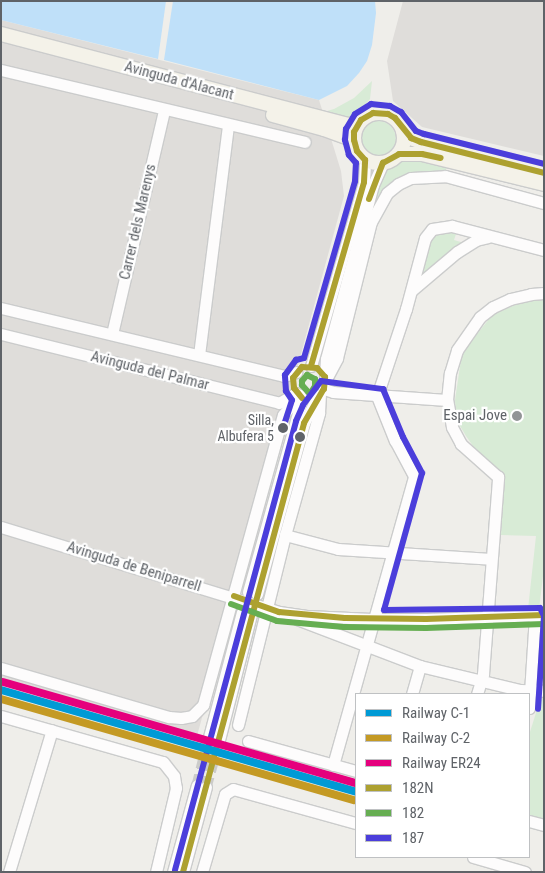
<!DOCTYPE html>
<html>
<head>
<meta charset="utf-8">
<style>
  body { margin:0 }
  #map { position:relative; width:545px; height:873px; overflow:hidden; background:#efeeea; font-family:"Roboto Condensed",sans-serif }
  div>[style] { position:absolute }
  .industrial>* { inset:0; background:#dfddda }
  .green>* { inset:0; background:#d8ebd6 }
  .round { border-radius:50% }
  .water>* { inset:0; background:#bfe0f9 }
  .minor-tunnel>* { height:11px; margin-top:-5.5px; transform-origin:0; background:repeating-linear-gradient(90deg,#cbcbca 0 11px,transparent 0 16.5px) }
  .roads { filter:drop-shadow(1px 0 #cbcccc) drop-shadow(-1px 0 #cbcccc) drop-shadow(0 1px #cbcccc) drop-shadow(0 -1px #cbcccc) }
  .minor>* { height:11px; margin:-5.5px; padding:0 5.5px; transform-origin:5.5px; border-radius:5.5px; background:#fdfcfc }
  .major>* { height:14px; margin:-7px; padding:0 7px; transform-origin:7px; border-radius:7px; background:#f4f2e9 }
  .major>.ring { margin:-7px; padding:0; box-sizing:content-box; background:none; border:14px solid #f4f2e9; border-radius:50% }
  .bus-1>* { height:6px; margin:-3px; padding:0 3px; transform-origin:3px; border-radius:3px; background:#ada130 }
  .bus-2>* { height:6px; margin:-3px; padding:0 3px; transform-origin:3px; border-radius:3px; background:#66ae52 }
  .bus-3>* { height:6px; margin:-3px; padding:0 3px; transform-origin:3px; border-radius:3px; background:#4b3edb }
  .rail-1>* { height:8px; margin:-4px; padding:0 4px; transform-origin:4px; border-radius:4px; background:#009ad5 }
  .rail-2>* { height:8px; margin:-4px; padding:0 4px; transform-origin:4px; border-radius:4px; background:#c49a24 }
  .rail-3>* { height:8px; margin:-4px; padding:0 4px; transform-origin:4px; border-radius:4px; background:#e5007d }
  .dots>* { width:14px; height:14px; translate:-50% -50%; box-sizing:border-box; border:2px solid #fff; border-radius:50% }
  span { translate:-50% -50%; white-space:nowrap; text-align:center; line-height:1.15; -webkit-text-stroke:4.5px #fff; paint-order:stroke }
  .bus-label { font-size:14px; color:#5f6368 }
  .right { translate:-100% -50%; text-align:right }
  .street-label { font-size:15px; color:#5f6368 }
  .poi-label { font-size:15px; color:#5f6368 }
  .frame { position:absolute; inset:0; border:2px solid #5f6368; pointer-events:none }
  .legend { position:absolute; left:355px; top:693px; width:175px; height:165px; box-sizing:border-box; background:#fff; border:1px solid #bfc1c3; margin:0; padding:6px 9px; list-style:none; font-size:15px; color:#5f6368 }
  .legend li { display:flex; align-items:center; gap:10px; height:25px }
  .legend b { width:25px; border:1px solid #bfc1c3 }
</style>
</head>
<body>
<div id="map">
  <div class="industrial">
    <div style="clip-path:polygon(403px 1px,544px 1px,544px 156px,422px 127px,393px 101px,387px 61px)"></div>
    <div style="clip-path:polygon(1px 20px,319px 100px,341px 171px,344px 196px,197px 736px,1px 680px)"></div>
  </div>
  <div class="green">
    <div style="clip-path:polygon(372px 81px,370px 99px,353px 119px,320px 113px,334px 109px,354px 98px)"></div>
    <div class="round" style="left:360px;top:121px;width:36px;height:36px"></div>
    <div style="clip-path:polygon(407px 158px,447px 166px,445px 173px,426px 172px,378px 201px,374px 199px,383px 173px)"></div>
    <div style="clip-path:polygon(436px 231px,457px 231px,454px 240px,464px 243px,423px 276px,420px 275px,427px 240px)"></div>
    <div style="clip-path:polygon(544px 300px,544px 568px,539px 609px,528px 609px,536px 536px,501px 535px,504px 473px,480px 456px,466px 436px,456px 419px,455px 400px,462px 353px,493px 314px,523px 302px)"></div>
    <div style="clip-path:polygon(541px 697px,544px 698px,544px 821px,529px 816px,529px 735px)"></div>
  </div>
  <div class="water">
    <div style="clip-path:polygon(1px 1px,166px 1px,158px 59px,1px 20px)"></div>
    <div style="clip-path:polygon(173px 1px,375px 1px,376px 13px,372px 45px,367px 61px,359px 73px,347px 86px,319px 100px,164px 60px)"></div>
  </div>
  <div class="minor-tunnel">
    <div style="left:197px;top:785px;width:49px;rotate:-76deg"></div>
    <div style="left:206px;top:787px;width:49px;rotate:-74.5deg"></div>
  </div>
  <div class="roads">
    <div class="minor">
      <div style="left:1px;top:70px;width:312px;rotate:13.3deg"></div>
      <div style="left:412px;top:290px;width:59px;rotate:-40.2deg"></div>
      <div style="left:457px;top:252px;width:22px;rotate:-32deg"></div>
      <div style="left:476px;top:240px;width:12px;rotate:-14deg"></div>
      <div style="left:1px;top:308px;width:291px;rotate:13.5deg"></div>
      <div style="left:284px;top:376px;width:13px;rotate:-18deg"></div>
      <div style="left:1px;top:334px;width:286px;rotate:13.9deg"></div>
      <div style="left:279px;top:403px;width:20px;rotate:-30deg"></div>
      <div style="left:112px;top:334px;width:230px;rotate:-76.9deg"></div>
      <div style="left:199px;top:355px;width:232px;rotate:-82.8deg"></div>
      <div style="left:311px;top:366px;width:191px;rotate:-73.9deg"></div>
      <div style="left:364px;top:182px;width:22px;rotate:-87deg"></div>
      <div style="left:325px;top:377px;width:18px;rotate:-87deg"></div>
      <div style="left:326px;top:359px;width:180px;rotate:-74.9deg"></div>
      <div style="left:373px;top:185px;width:24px;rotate:-66deg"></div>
      <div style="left:325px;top:381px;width:26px;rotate:-62deg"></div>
      <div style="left:337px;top:358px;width:140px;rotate:-76deg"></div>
      <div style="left:371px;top:222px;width:33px;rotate:-61deg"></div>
      <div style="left:387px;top:193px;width:14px;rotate:-39deg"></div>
      <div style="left:398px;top:184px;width:14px;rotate:-25deg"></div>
      <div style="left:411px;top:178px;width:34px;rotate:-3deg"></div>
      <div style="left:445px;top:176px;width:103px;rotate:15.3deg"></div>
      <div style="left:324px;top:389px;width:9px;rotate:18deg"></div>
      <div style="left:333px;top:392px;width:114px;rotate:4deg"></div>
      <div style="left:1px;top:527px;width:291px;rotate:17deg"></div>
      <div style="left:279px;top:612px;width:28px;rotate:8deg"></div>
      <div style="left:307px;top:616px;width:65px;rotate:2.6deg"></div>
      <div style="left:372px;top:619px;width:54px"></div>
      <div style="left:426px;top:619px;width:118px;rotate:-1.9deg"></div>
      <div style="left:285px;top:535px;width:55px;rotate:14.8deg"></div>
      <div style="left:338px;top:549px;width:153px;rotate:3.7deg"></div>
      <div style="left:248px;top:592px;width:201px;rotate:-74.4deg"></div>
      <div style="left:257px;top:594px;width:177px;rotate:-74.6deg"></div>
      <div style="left:304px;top:423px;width:29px;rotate:-63deg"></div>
      <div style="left:297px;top:619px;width:132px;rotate:20.9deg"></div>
      <div style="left:420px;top:666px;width:103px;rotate:13.5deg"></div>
      <div style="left:520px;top:690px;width:24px;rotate:2deg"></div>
      <div style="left:1px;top:668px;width:175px;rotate:16.3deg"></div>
      <div style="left:169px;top:717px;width:12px;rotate:5deg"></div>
      <div style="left:181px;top:718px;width:11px;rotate:-10deg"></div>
      <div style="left:192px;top:716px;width:16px;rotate:-45deg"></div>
      <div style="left:203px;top:705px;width:301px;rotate:-74.6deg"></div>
      <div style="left:283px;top:415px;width:26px;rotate:-51deg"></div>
      <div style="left:412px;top:694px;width:29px;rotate:-74deg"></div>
      <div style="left:477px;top:694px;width:21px;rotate:-73deg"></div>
      <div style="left:483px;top:674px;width:198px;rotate:-85.6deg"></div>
      <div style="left:498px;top:477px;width:50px;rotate:-138.3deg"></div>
      <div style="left:461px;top:444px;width:19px;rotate:-118deg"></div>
      <div style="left:452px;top:427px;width:27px;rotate:-100deg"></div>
      <div style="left:447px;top:400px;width:27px;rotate:-84deg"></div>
      <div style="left:450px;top:373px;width:24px;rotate:-73deg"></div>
      <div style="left:457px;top:350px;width:40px;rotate:-55.1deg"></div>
      <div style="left:480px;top:317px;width:16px;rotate:-38deg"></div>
      <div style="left:493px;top:307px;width:19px;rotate:-25deg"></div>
      <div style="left:510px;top:299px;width:22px;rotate:-13deg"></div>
      <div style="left:531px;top:294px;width:13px;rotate:-4deg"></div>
      <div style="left:529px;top:708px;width:93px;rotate:-86.3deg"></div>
      <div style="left:1px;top:716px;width:168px;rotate:15.9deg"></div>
      <div style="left:163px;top:762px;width:18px;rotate:52deg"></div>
      <div style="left:174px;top:776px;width:12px;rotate:81deg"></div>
      <div style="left:176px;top:788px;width:86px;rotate:103.4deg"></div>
      <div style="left:238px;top:725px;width:196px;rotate:-76.1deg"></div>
      <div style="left:285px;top:535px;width:127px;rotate:-74.4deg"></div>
      <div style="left:319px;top:413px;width:18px;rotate:-87deg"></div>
      <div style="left:209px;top:737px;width:129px;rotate:-75.2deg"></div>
      <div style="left:219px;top:740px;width:130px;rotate:-75.7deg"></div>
      <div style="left:248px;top:741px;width:112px;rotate:15.5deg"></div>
      <div style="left:333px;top:765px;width:300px;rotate:-74.3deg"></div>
      <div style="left:414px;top:476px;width:40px;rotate:-118deg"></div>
      <div style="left:395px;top:441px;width:48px;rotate:-111.8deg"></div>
      <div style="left:377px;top:396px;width:92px;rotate:-71.6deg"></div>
      <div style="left:406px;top:309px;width:73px;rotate:-75deg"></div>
      <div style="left:425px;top:238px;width:11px;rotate:-52deg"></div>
      <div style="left:432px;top:229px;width:20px;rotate:-9deg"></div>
      <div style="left:452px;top:226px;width:95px;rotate:14.6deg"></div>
      <div style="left:529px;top:821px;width:16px;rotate:15deg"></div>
      <div style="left:473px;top:857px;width:54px;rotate:16.1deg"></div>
      <div style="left:9px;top:872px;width:148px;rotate:-73.2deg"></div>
      <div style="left:173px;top:872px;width:90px;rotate:-74.6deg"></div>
      <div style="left:183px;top:872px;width:88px;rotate:-74.9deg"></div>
      <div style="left:202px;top:872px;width:81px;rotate:-73.6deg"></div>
      <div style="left:225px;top:794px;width:9px;rotate:-32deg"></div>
      <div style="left:233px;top:789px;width:128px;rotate:15.5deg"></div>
    </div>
    <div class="major">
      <div style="left:1px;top:34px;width:359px;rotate:14.7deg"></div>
      <div style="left:348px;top:125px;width:10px;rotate:-6deg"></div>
      <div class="ring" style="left:354px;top:113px;width:36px;height:36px"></div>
      <div style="left:273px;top:115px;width:53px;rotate:15.4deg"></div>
      <div style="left:324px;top:129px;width:32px;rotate:20deg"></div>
      <div style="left:403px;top:131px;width:11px;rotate:41deg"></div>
      <div style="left:411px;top:138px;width:11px;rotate:22deg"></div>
      <div style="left:421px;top:142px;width:127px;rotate:14.1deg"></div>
      <div style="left:399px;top:154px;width:23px"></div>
      <div style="left:422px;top:154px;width:126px;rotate:13.8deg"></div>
    </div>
  </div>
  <div class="bus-1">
    <div style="left:369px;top:199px;width:39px;rotate:-69deg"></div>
    <div style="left:383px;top:163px;width:18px;rotate:-29deg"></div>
    <div style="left:399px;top:154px;width:23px"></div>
    <div style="left:422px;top:154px;width:19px;rotate:12deg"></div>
    <div style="left:311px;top:366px;width:191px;rotate:-73.9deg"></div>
    <div style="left:364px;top:182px;width:22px;rotate:-87deg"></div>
    <div style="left:365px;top:160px;width:12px;rotate:-132deg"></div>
    <div style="left:357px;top:151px;width:11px;rotate:-105deg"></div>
    <div style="left:354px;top:140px;width:8px;rotate:-90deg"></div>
    <div style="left:354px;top:132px;width:14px;rotate:-60deg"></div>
    <div style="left:361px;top:120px;width:14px;rotate:-30deg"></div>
    <div style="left:373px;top:113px;width:15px;rotate:4deg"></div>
    <div style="left:388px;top:114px;width:8px;rotate:30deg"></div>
    <div style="left:395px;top:118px;width:26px;rotate:51deg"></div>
    <div style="left:411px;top:138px;width:11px;rotate:22deg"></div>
    <div style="left:421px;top:142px;width:127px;rotate:14.1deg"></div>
    <div style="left:234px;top:596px;width:48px;rotate:19.6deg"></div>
    <div style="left:279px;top:612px;width:66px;rotate:5.2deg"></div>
    <div style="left:345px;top:618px;width:81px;rotate:0.7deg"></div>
    <div style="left:426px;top:619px;width:118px;rotate:-1.9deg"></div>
    <div style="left:183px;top:872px;width:465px;rotate:-74.9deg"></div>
    <div style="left:304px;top:423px;width:39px;rotate:-60deg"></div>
    <div style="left:324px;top:389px;width:12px;rotate:-85deg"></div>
    <div style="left:325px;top:377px;width:12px;rotate:-132deg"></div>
    <div style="left:317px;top:368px;width:15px;rotate:-176deg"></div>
    <div style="left:302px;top:367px;width:14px;rotate:129deg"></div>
    <div style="left:293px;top:378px;width:10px;rotate:84deg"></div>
    <div style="left:294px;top:388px;width:13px;rotate:51deg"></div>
  </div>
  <div class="bus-2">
    <div style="left:307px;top:375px;width:9px;rotate:27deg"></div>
    <div style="left:315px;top:379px;width:7px;rotate:90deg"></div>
    <div style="left:315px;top:386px;width:9px;rotate:122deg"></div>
    <div style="left:310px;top:394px;width:12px;rotate:-132deg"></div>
    <div style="left:302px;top:385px;width:4px;rotate:-90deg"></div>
    <div style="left:302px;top:381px;width:8px;rotate:-50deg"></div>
    <div style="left:231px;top:604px;width:49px;rotate:20.3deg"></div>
    <div style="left:277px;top:621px;width:67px;rotate:5.1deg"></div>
    <div style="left:344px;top:627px;width:82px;rotate:0.7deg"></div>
    <div style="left:426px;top:628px;width:118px;rotate:-1.9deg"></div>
  </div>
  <div class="bus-3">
    <div style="left:283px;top:428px;width:29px;rotate:-72deg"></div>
    <div style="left:292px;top:400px;width:11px;rotate:-124deg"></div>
    <div style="left:286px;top:391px;width:16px;rotate:-94deg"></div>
    <div style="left:285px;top:375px;width:19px;rotate:-54deg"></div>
    <div style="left:296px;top:360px;width:8px;rotate:-14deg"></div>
    <div style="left:304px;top:358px;width:184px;rotate:-73.9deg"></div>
    <div style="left:355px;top:181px;width:18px;rotate:-87deg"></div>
    <div style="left:356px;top:163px;width:11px;rotate:-131deg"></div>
    <div style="left:349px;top:155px;width:16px;rotate:-105deg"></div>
    <div style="left:345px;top:140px;width:11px;rotate:-85deg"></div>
    <div style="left:346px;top:129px;width:17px;rotate:-59deg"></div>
    <div style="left:355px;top:114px;width:19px;rotate:-32deg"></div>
    <div style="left:371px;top:104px;width:19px;rotate:6deg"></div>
    <div style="left:390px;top:106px;width:13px;rotate:29deg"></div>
    <div style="left:401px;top:112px;width:24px;rotate:52deg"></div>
    <div style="left:416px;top:131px;width:9px;rotate:21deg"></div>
    <div style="left:424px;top:134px;width:124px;rotate:14deg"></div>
    <div style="left:175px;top:870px;width:465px;rotate:-74.9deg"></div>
    <div style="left:296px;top:421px;width:17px;rotate:-66deg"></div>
    <div style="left:303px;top:405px;width:30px;rotate:-53deg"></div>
    <div style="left:321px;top:381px;width:63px;rotate:7.4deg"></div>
    <div style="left:383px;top:389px;width:52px;rotate:67.4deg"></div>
    <div style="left:403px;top:437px;width:41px;rotate:62.2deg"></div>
    <div style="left:422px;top:473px;width:142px;rotate:105.5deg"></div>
    <div style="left:384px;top:610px;width:156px;rotate:-0.7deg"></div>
    <div style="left:540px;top:608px;width:9px;rotate:63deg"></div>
    <div style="left:544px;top:616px;width:93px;rotate:93.7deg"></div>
  </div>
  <div class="rail-1">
    <div style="left:1px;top:690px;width:369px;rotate:16deg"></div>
  </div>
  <div class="rail-2">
    <div style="left:1px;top:699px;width:367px;rotate:16deg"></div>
  </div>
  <div class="rail-3">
    <div style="left:3px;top:682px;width:367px;rotate:16deg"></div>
  </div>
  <div class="dots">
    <div style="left:517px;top:416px;background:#919496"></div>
    <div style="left:283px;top:428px;background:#5f6368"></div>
    <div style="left:300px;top:437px;background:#5f6368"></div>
  </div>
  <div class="bus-label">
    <span class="right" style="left:274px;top:428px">Silla,<br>Albufera 5</span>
  </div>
  <div class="street-label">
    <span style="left:179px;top:81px;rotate:15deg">Avinguda d'Alacant</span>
    <span style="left:138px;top:222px;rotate:-77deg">Carrer dels Marenys</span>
    <span style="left:150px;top:371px;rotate:14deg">Avinguda del Palmar</span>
    <span style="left:134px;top:567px;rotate:17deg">Avinguda de Beniparrell</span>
  </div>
  <div class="poi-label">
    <span class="right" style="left:507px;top:416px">Espai Jove</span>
  </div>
  <div class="frame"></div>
  <ul class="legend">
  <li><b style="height:6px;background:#009ad5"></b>Railway C-1</li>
  <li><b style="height:6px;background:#c49a24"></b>Railway C-2</li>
  <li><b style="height:6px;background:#e5007d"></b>Railway ER24</li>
  <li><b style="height:6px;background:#ada130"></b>182N</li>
  <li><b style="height:6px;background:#66ae52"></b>182</li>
  <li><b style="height:6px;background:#4b3edb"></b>187</li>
  </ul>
</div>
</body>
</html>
